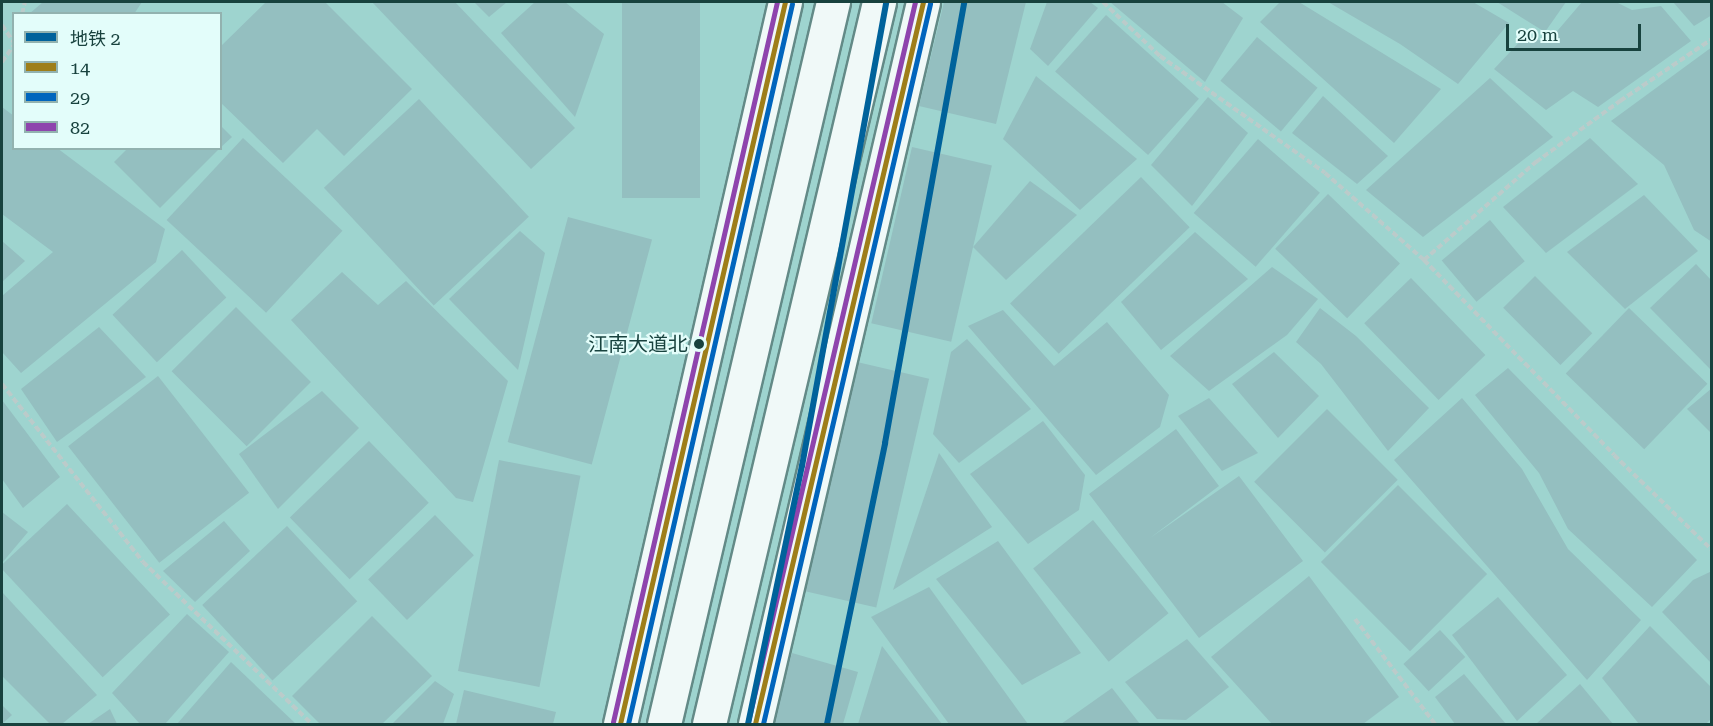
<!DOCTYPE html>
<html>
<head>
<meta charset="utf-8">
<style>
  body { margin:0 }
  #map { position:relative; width:1713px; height:726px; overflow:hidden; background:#9ed4cf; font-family:"Roboto Serif","Noto Sans SC",serif }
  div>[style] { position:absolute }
  .building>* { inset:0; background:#94bfc0; transform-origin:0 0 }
  .path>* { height:4px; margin-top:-2px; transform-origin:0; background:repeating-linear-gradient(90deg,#bbcbca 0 6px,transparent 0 9px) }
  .roads { filter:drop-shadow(2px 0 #638a87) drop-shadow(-2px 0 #638a87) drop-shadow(0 2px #638a87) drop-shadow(0 -2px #638a87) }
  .secondary>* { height:33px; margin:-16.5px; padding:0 16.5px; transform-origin:16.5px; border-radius:16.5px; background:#f0f9f8 }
  .primary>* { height:33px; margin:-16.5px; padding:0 16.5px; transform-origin:16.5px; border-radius:16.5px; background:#f0f9f8 }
  .bus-1>* { height:4.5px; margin:-2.25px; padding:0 2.25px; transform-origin:2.25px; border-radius:2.25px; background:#9e7e19 }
  .bus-2>* { height:4.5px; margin:-2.25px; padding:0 2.25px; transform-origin:2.25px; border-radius:2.25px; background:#0065bd }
  .bus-3>* { height:4.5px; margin:-2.25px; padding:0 2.25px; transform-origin:2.25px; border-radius:2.25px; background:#8e44ad }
  .metro-1>* { height:6px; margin:-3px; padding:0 3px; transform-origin:3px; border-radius:3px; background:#00629b }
  .dots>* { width:16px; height:16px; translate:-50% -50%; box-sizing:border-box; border:3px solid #e3fdfa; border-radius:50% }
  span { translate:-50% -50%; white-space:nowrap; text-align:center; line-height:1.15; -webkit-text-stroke:4.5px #e3fdfa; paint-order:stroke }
  .bus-label { font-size:20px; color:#18423e }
  .right { translate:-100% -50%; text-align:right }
  .frame { position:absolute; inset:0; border:3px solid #18423e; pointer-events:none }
  .legend { position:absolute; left:12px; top:12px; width:210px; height:138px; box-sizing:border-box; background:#e3fdfa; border:2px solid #92b2af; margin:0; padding:8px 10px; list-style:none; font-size:18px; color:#18423e }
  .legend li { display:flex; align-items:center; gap:12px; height:30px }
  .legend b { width:30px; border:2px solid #92b2af }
  .scale { position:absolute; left:1506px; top:24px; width:135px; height:27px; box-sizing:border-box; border:3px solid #18423e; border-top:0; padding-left:8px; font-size:18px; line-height:21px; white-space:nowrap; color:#18423e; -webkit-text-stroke:4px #e3fdfa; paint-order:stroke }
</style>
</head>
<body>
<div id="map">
  <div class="building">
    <div style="clip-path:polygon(43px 2px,142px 2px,134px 14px,29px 14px)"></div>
    <div style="clip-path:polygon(266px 2px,325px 2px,412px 89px,344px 156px,317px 129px,283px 163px,220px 102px,220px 47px)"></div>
    <div style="clip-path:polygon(372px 2px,455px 2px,575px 128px,531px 169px)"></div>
    <div style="clip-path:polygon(474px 2px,507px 2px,489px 17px)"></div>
    <div style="clip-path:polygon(535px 2px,565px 2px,604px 34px,575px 117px,501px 33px)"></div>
    <div style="left:622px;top:2px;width:78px;height:196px"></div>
    <div style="clip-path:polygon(944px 2px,1026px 2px,996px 124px,919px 106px)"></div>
    <div style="clip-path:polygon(1047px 2px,1090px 2px,1098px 8px,1048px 66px,1030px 49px)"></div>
    <div style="clip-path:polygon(1110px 2px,1222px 2px,1243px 18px,1205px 82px)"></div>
    <div style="clip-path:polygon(1280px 2px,1299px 2px,1441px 89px,1394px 143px,1260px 22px)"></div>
    <div style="clip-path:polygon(1328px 2px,1473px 2px,1509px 23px,1458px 84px,1400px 44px)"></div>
    <div style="clip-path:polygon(1497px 2px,1566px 2px,1545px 32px)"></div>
    <div style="clip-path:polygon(1582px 2px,1616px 2px,1632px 10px,1661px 6px,1691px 41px,1598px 107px,1573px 91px,1546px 110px,1494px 69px,1526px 35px,1547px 43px)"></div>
    <div style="clip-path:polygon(1673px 2px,1712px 2px,1712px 15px,1694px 26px)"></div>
    <div style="left:1106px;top:15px;width:125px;height:76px;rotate:42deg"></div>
    <div style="left:1257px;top:37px;width:79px;height:57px;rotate:40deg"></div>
    <div style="clip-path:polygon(1712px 47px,1712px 242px,1694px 230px,1664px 165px,1611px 121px)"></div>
    <div style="clip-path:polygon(1036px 76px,1137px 159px,1080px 210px,1003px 139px)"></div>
    <div style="clip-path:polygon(1490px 78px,1553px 137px,1423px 237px,1366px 190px)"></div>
    <div style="clip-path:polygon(1323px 96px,1388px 156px,1357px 184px,1292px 133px)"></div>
    <div style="clip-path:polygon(1208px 97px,1248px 133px,1192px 206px,1151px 165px)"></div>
    <div style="left:419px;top:99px;width:161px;height:130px;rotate:47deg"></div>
    <div style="clip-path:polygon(2px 107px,14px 116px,14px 148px,57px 148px,165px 229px,156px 262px,21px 373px,2px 352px,2px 296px,53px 252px,2px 214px)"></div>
    <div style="clip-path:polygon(220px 125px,232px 137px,220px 148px)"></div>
    <div style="left:243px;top:138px;width:136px;height:112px;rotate:43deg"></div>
    <div style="clip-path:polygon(1590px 138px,1638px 184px,1546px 253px,1503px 207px)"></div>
    <div style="left:1258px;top:139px;width:82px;height:98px;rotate:41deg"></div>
    <div style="left:912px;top:147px;width:82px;height:181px;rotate:13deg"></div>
    <div style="clip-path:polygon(128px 148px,220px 148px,160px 208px,114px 162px)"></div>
    <div style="left:1141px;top:177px;width:70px;height:182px;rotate:46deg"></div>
    <div style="clip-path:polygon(1030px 181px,1077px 215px,1006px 280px,973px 247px)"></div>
    <div style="left:1328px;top:194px;width:100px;height:76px;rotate:44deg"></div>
    <div style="clip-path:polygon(1644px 195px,1698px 251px,1625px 309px,1567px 252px)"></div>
    <div style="left:568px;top:217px;width:87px;height:233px;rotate:15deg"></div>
    <div style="left:1490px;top:220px;width:54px;height:63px;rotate:50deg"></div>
    <div style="clip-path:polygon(520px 231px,545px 253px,518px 370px,449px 299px)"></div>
    <div style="clip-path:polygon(1195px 232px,1248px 279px,1161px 350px,1121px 302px)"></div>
    <div style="clip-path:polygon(2px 241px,25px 261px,2px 282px)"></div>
    <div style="left:182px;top:250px;width:65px;height:95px;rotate:47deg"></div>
    <div style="clip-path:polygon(1696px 264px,1712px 281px,1712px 371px,1650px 308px)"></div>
    <div style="clip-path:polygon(1272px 267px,1318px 299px,1287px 335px,1209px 391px,1170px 356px)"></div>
    <div style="clip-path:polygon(342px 272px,378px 305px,406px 281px,508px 381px,473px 502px,456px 498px,291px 320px)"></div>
    <div style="left:1535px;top:276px;width:81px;height:45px;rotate:45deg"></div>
    <div style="left:1411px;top:278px;width:107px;height:65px;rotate:46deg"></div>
    <div style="left:236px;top:307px;width:106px;height:91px;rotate:45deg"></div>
    <div style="clip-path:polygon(1320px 308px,1356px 336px,1429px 408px,1388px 451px,1321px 364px,1296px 342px)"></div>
    <div style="left:1629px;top:308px;width:109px;height:91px;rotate:44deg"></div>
    <div style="clip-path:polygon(1003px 310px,1054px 366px,1107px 322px,1169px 395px,1160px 427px,1096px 475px,968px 326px)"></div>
    <div style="clip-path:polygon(99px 327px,146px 377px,57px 442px,21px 389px)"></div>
    <div style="clip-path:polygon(967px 339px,1031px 409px,959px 463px,933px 434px,951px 352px)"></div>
    <div style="clip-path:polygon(1274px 352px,1319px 396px,1278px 438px,1232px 384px)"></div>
    <div style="left:857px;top:362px;width:74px;height:235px;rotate:13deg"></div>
    <div style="clip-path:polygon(1508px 368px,1697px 560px,1652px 607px,1568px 529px,1539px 473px,1475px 395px)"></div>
    <div style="left:158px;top:376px;width:148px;height:114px;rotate:52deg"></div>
    <div style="clip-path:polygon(1712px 388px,1712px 434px,1687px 409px)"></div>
    <div style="clip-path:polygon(322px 391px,359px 428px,278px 509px,239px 454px)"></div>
    <div style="clip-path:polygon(1209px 398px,1258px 453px,1222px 471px,1178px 416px)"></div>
    <div style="clip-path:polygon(1462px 398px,1522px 469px,1568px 549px,1641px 620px,1587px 680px,1394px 460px)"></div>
    <div style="clip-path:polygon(2px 400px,60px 477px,23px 508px,2px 479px)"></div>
    <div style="left:1327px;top:409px;width:100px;height:103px;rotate:45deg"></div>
    <div style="clip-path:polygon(1043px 421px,1085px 475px,1079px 510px,1028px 544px,970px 474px)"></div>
    <div style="clip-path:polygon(1176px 429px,1219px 486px,1150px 538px,1239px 476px,1303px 561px,1199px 638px,1089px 494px)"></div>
    <div style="left:369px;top:441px;width:86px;height:110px;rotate:46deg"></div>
    <div style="clip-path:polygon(939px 453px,992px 527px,893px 590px)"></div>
    <div style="left:499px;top:460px;width:83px;height:215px;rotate:11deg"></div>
    <div style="left:1398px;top:485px;width:126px;height:109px;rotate:45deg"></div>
    <div style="left:67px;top:504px;width:151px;height:92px;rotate:47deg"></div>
    <div style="clip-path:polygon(2px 512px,28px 532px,2px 563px)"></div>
    <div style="left:435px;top:515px;width:56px;height:93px;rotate:46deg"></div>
    <div style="left:1093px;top:520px;width:120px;height:77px;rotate:51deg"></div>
    <div style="clip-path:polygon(224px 521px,250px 551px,195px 602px,163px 571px)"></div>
    <div style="left:287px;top:526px;width:103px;height:116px;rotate:47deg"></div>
    <div style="clip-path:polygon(998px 541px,1081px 653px,1022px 685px,936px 579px)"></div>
    <div style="clip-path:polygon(1712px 571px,1712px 664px,1662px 612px,1693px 580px)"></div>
    <div style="clip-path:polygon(1309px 576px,1399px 697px,1363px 724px,1272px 724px,1211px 657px)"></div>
    <div style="clip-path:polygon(929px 587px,1028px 724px,949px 724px,871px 617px)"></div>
    <div style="clip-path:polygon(2px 592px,97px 695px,62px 724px,50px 724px,2px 676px)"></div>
    <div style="clip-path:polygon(1498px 597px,1567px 675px,1517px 721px,1452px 635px)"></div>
    <div style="clip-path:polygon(187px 614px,229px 652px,165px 724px,140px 724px,112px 693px)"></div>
    <div style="clip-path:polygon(372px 616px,432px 676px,382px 724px,320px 724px,292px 696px)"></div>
    <div style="clip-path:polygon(1650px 626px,1712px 688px,1712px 718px,1706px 724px,1639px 724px,1602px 678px)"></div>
    <div style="left:1440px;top:630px;width:37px;height:50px;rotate:47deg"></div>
    <div style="clip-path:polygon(1187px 639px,1229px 687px,1186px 720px,1157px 719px,1125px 682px)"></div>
    <div style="clip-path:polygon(882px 646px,942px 724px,858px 724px)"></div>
    <div style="clip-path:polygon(792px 653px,858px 672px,843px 724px,772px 724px)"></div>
    <div style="clip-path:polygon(231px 662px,296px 724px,177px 724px)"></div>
    <div style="clip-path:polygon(1464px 674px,1506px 724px,1455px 724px,1435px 697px)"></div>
    <div style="clip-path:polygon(435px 681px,454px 694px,443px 724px,392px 724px)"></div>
    <div style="clip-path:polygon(1580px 684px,1613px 724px,1536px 724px)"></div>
    <div style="clip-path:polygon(1112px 688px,1140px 724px,1061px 724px)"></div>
    <div style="clip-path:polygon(464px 690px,556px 712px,553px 724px,456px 724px)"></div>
    <div style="clip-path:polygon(2px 705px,12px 715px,2px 724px)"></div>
    <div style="clip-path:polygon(110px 709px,117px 724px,88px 724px)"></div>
  </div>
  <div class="path">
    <div style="left:1103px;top:2px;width:79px;rotate:43.5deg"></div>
    <div style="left:1160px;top:56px;width:202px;rotate:35.3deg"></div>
    <div style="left:1325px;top:173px;width:132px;rotate:41.3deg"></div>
    <div style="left:1424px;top:260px;width:272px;rotate:45.7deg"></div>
    <div style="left:1614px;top:455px;width:136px;rotate:44.1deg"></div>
    <div style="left:22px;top:14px;width:12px;rotate:-76deg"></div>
    <div style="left:2px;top:25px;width:22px;rotate:56deg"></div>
    <div style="left:2px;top:62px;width:21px;rotate:-55deg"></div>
    <div style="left:1424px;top:260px;width:149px;rotate:-41.2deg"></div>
    <div style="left:1536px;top:162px;width:104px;rotate:-36deg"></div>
    <div style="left:1620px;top:101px;width:111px;rotate:-34deg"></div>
    <div style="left:2px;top:384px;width:227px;rotate:51.6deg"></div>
    <div style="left:143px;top:562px;width:234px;rotate:43.8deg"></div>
    <div style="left:1355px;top:619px;width:132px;rotate:52.7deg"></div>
  </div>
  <div class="roads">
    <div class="secondary">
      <div style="left:620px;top:724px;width:741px;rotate:-77.13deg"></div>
      <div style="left:664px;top:724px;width:742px;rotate:-76.83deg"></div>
      <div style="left:755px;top:724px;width:741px;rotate:-76.9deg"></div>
    </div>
    <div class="primary">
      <div style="left:709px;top:724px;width:742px;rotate:-76.75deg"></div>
    </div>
  </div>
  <div class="bus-1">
    <div style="left:620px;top:724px;width:741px;rotate:-77.13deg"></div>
    <div style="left:755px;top:724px;width:741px;rotate:-76.9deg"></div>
  </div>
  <div class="bus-2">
    <div style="left:628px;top:724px;width:738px;rotate:-77.17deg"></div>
    <div style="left:763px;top:724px;width:739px;rotate:-76.94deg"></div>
  </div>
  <div class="bus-3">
    <div style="left:613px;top:722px;width:738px;rotate:-77.17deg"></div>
    <div style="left:748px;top:722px;width:739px;rotate:-76.94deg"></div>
  </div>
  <div class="metro-1">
    <div style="left:748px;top:724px;width:264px;rotate:-78.2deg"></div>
    <div style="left:802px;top:466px;width:472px;rotate:-79.7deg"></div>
    <div style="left:827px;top:724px;width:287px;rotate:-78.3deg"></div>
    <div style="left:885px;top:443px;width:448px;rotate:-79.8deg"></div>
  </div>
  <div class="dots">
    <div style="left:699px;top:344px;background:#18423e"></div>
  </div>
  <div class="bus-label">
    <span class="right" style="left:688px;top:344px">江南大道北</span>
  </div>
  <div class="frame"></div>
  <ul class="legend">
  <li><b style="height:8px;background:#00629b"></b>地铁 2</li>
  <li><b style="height:8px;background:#9e7e19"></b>14</li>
  <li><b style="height:8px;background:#0065bd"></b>29</li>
  <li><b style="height:8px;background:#8e44ad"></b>82</li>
  </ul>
  <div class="scale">20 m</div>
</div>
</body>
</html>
